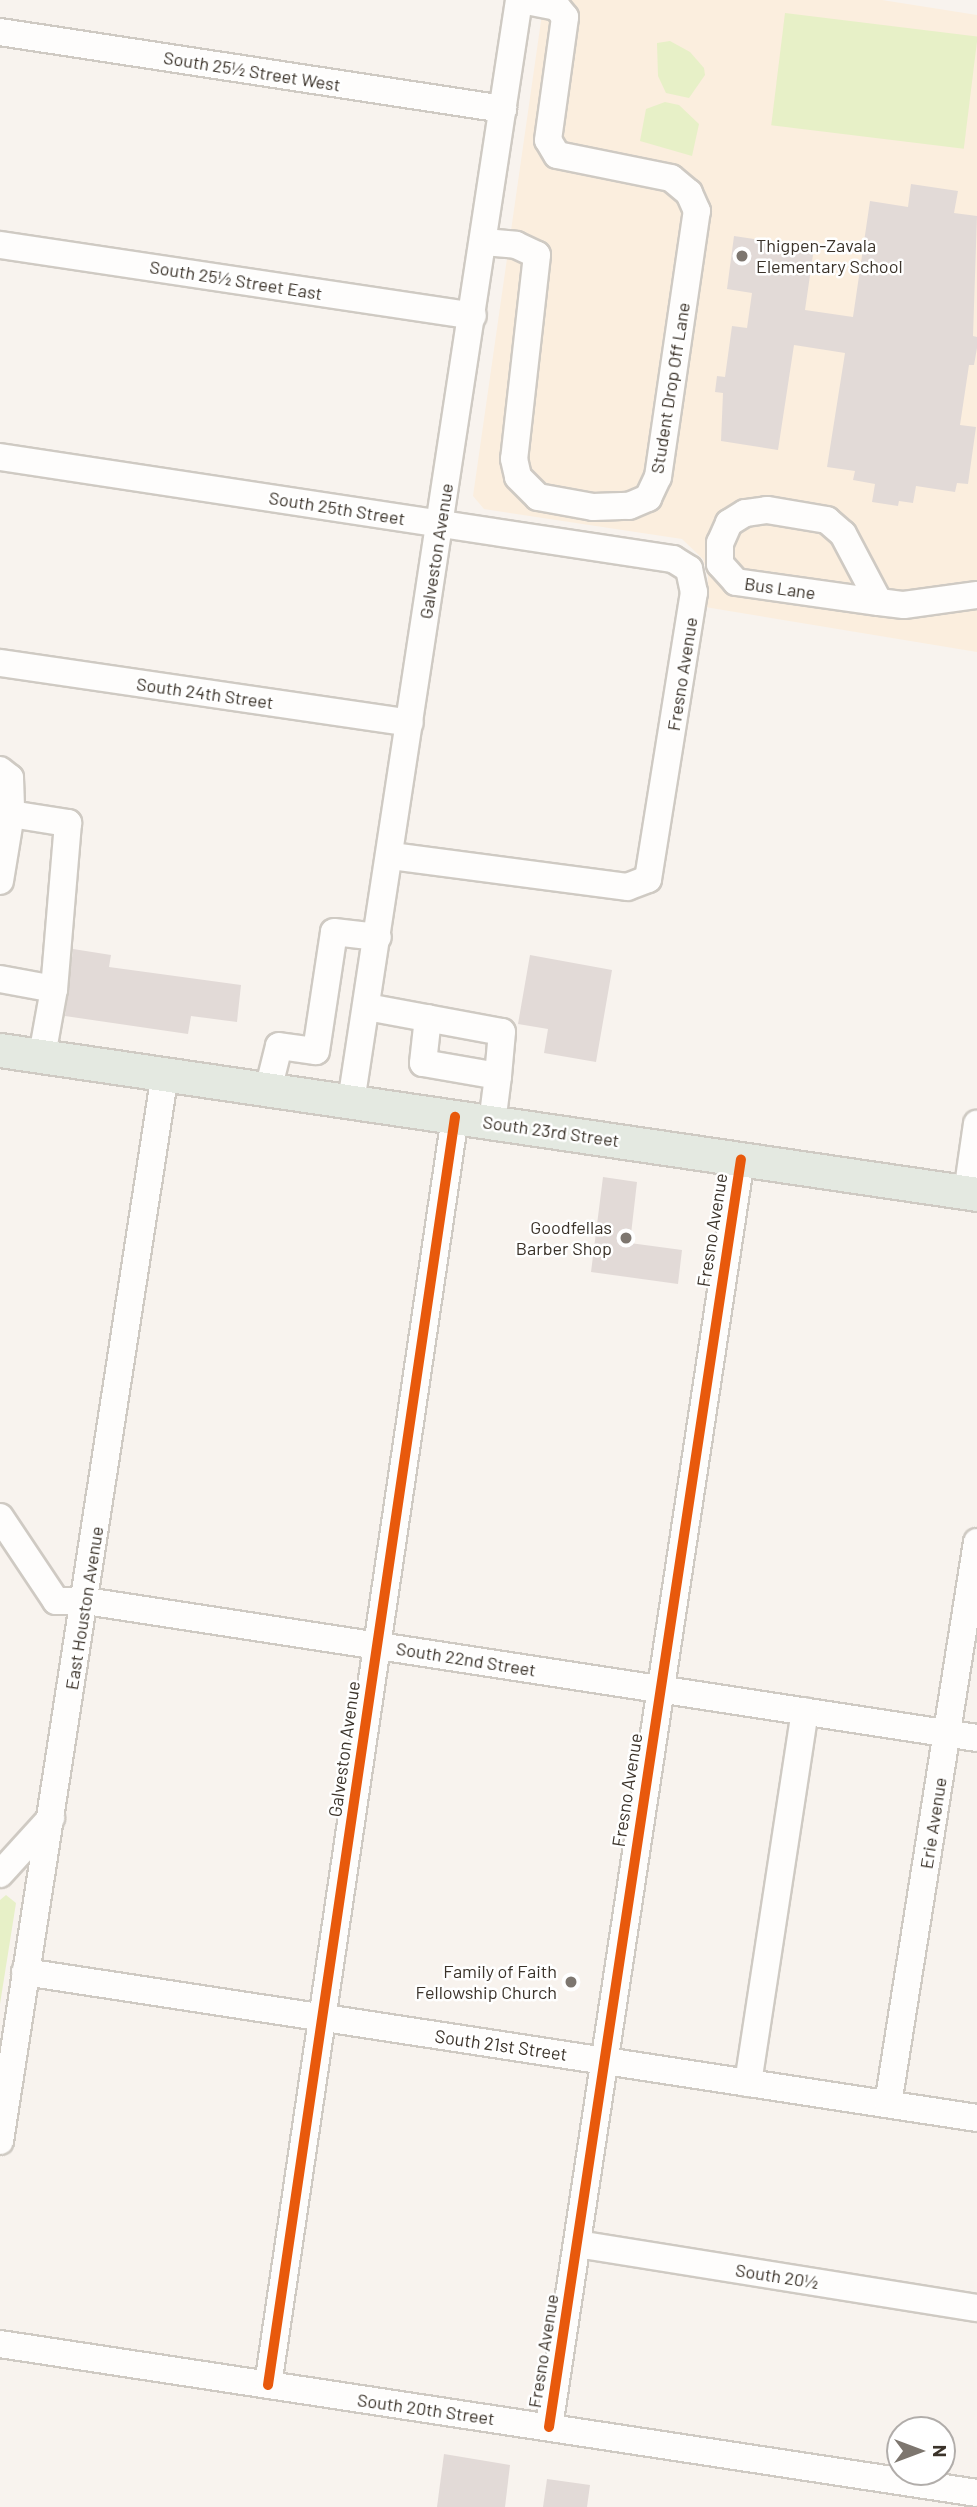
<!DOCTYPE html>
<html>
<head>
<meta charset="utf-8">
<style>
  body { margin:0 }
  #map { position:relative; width:977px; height:2507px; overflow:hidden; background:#f8f3ee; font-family:Barlow,sans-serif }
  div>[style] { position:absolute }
  .built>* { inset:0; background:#fbeede }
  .green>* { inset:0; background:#e7f0c7; transform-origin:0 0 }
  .building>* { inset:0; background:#e2dad7 }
  .roads { filter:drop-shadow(2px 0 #cfcac3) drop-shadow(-2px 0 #cfcac3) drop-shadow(0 2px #cfcac3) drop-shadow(0 -2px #cfcac3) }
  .minor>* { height:26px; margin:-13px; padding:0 13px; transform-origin:13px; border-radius:13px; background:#fefdfc }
  .major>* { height:33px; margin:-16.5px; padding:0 16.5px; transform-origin:16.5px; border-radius:16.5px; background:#e4e9e1 }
  .cycleway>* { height:10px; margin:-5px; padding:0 5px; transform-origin:5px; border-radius:5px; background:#e8590c }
  .dots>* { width:19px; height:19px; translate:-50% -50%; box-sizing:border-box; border:4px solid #fff; border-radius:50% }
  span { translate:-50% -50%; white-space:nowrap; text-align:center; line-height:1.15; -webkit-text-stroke:5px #fff; paint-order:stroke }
  .street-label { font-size:18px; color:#3b332a }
  .poi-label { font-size:18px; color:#3b332a }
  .left { translate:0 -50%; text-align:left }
  .right { translate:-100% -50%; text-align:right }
  .north { position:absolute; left:886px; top:2416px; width:70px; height:70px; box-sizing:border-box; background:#fff; border:2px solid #b1adaa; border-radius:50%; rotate:90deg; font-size:19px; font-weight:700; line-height:28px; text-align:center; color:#3b332a }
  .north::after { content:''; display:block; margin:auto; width:24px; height:32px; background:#7d766f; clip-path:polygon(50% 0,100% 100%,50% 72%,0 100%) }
</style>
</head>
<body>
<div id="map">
  <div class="built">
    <div style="clip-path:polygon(544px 0,882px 0,977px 15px,977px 652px,705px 607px,708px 577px,703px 559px,682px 539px,484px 509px,473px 496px)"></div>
  </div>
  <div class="green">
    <div style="left:785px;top:13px;width:194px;height:113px;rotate:7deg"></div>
    <div style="clip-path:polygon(670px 41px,690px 52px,704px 68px,705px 75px,689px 98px,666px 93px,658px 76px,657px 43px)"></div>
    <div style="clip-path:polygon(665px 102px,679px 105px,699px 124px,692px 156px,640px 141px,646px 109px)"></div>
    <div style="clip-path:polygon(6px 1895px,16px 1903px,0 2004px,0 1900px)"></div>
  </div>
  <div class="building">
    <div style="clip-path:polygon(911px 184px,958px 191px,954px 213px,977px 216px,973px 336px,977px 337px,977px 348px,974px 365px,969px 365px,960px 425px,976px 427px,968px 484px,957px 483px,955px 492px,916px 486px,913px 503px,899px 501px,898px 506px,872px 502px,875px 484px,853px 480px,855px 471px,827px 467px,845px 353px,794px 345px,778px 450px,721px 441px,723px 393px,715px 392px,717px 376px,725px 377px,732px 326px,747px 328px,752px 293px,727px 289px,734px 236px,814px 248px,805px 310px,853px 317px,870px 201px,908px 207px)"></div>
    <div style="clip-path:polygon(73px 949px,111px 955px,109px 967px,241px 985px,237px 1022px,191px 1016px,188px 1034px,65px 1016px)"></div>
    <div style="clip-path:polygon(530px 955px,612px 970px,596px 1062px,544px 1053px,548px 1029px,518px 1024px)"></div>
    <div style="clip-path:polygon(603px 1177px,637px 1182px,630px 1243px,682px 1250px,678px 1284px,591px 1272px)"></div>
    <div style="clip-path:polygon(444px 2454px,510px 2465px,505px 2507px,437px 2507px)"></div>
    <div style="clip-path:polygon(547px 2479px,590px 2485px,587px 2507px,543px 2507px)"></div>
  </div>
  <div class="roads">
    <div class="minor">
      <div style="left:0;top:32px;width:509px;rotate:8.7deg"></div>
      <div style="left:484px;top:242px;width:32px;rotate:5deg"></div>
      <div style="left:516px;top:245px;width:23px;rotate:25deg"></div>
      <div style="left:537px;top:255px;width:205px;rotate:96.4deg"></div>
      <div style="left:514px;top:459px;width:18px;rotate:77deg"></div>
      <div style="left:518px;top:477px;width:28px;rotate:45deg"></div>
      <div style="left:538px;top:497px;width:56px;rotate:10.3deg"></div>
      <div style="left:593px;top:507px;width:36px;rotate:-2deg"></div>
      <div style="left:629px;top:506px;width:21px;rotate:-23deg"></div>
      <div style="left:648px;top:498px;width:23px;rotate:-65deg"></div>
      <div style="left:658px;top:477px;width:269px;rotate:-81.7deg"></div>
      <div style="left:697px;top:211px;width:20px;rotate:-114deg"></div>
      <div style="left:689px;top:193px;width:23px;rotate:-140deg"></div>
      <div style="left:671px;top:178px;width:116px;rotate:-168.6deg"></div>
      <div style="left:557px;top:155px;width:17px;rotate:-121deg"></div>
      <div style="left:548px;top:140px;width:124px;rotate:-82.1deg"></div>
      <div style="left:565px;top:17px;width:13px;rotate:-129deg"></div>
      <div style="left:557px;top:7px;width:38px;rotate:-169deg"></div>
      <div style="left:0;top:245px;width:478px;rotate:8.5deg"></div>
      <div style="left:0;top:457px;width:681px;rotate:8.62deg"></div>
      <div style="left:673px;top:559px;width:19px;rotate:32deg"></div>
      <div style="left:689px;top:569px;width:24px;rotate:78deg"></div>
      <div style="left:694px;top:592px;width:291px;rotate:99.1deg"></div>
      <div style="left:648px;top:879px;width:22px;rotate:159deg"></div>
      <div style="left:627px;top:887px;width:238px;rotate:-172.5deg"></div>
      <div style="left:879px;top:602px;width:77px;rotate:-117.9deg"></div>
      <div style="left:843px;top:534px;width:21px;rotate:-139deg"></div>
      <div style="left:827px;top:520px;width:61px;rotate:-170.5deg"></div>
      <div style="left:767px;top:510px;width:22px;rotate:172deg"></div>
      <div style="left:745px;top:513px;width:19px;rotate:148deg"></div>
      <div style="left:729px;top:523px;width:22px;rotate:114deg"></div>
      <div style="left:720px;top:543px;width:21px;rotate:90deg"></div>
      <div style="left:720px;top:564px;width:24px;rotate:48deg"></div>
      <div style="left:736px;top:582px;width:144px;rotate:8deg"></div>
      <div style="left:879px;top:602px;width:25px;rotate:7deg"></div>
      <div style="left:904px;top:605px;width:74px;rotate:-7.8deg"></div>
      <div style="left:0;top:663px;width:414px;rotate:8.3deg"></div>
      <div style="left:0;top:770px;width:13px;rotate:39deg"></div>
      <div style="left:10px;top:778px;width:36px;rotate:88deg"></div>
      <div style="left:0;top:881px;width:68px;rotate:-80.7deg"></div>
      <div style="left:11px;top:814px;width:58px;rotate:9deg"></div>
      <div style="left:68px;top:823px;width:167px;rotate:94.8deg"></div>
      <div style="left:0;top:979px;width:55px;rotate:10.5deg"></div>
      <div style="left:54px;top:989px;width:68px;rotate:100.2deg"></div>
      <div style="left:367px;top:1007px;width:137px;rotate:10.5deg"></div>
      <div style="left:502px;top:1032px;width:44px;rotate:95.2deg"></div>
      <div style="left:498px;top:1076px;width:76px;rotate:-170.2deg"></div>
      <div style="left:423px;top:1063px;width:45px;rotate:-83.7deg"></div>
      <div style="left:268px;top:1090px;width:45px;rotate:-76deg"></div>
      <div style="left:279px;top:1046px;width:37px;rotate:8deg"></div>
      <div style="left:316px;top:1051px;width:120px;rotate:-81.4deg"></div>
      <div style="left:334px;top:932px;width:44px;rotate:6.5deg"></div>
      <div style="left:351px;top:1102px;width:1115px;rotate:-81.33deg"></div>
      <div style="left:492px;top:1123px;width:47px;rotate:-82.7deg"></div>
      <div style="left:967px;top:1193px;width:70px;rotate:-81.8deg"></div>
      <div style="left:0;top:1517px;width:101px;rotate:56.3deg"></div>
      <div style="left:56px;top:1601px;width:30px"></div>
      <div style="left:86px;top:1601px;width:901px;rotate:8.74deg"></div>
      <div style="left:0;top:1874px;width:76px;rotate:-47.7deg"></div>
      <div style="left:25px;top:1972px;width:963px;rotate:8.72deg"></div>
      <div style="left:748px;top:2083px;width:376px;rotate:-81.3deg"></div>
      <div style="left:888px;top:2104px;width:569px;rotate:-81deg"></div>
      <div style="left:0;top:2141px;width:1080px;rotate:-81.21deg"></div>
      <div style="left:577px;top:2244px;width:405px;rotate:9.1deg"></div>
      <div style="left:0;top:2344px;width:988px;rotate:8.67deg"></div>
      <div style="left:268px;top:2385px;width:1282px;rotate:-81.61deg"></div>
      <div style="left:549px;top:2427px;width:1282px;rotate:-81.39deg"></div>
    </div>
    <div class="major">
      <div style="left:0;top:1050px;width:988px;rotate:8.38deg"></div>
    </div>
  </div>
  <div class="cycleway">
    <div style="left:268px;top:2385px;width:1282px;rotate:-81.61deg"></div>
    <div style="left:549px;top:2427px;width:1282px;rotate:-81.39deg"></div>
  </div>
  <div class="dots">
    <div style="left:742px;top:256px;background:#7d766f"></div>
    <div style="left:626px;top:1238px;background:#7d766f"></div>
    <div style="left:571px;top:1982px;background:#7d766f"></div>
  </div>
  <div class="street-label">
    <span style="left:252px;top:71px;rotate:9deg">South 25½ Street West</span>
    <span style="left:236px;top:280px;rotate:9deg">South 25½ Street East</span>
    <span style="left:670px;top:388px;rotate:-81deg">Student Drop Off Lane</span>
    <span style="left:337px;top:508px;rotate:9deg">South 25th Street</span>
    <span style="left:436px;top:551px;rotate:-81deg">Galveston Avenue</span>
    <span style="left:780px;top:588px;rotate:8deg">Bus Lane</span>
    <span style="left:682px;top:674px;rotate:-81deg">Fresno Avenue</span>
    <span style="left:205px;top:693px;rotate:8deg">South 24th Street</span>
    <span style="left:551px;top:1131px;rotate:8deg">South 23rd Street</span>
    <span style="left:712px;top:1230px;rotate:-81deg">Fresno Avenue</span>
    <span style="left:84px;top:1608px;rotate:-81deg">East Houston Avenue</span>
    <span style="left:466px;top:1659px;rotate:9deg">South 22nd Street</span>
    <span style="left:344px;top:1749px;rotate:-82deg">Galveston Avenue</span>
    <span style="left:627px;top:1790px;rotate:-81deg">Fresno Avenue</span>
    <span style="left:933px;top:1823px;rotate:-81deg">Erie Avenue</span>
    <span style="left:501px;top:2045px;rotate:8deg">South 21st Street</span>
    <span style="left:777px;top:2276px;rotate:9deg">South 20½</span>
    <span style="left:543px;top:2351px;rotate:-81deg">Fresno Avenue</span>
    <span style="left:426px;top:2409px;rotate:8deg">South 20th Street</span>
  </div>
  <div class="poi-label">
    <span class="left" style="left:756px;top:256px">Thigpen-Zavala<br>Elementary School</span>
    <span class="right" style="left:612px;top:1238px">Goodfellas<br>Barber Shop</span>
    <span class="right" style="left:557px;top:1982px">Family of Faith<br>Fellowship Church</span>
  </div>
  <div class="north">N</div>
</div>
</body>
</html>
